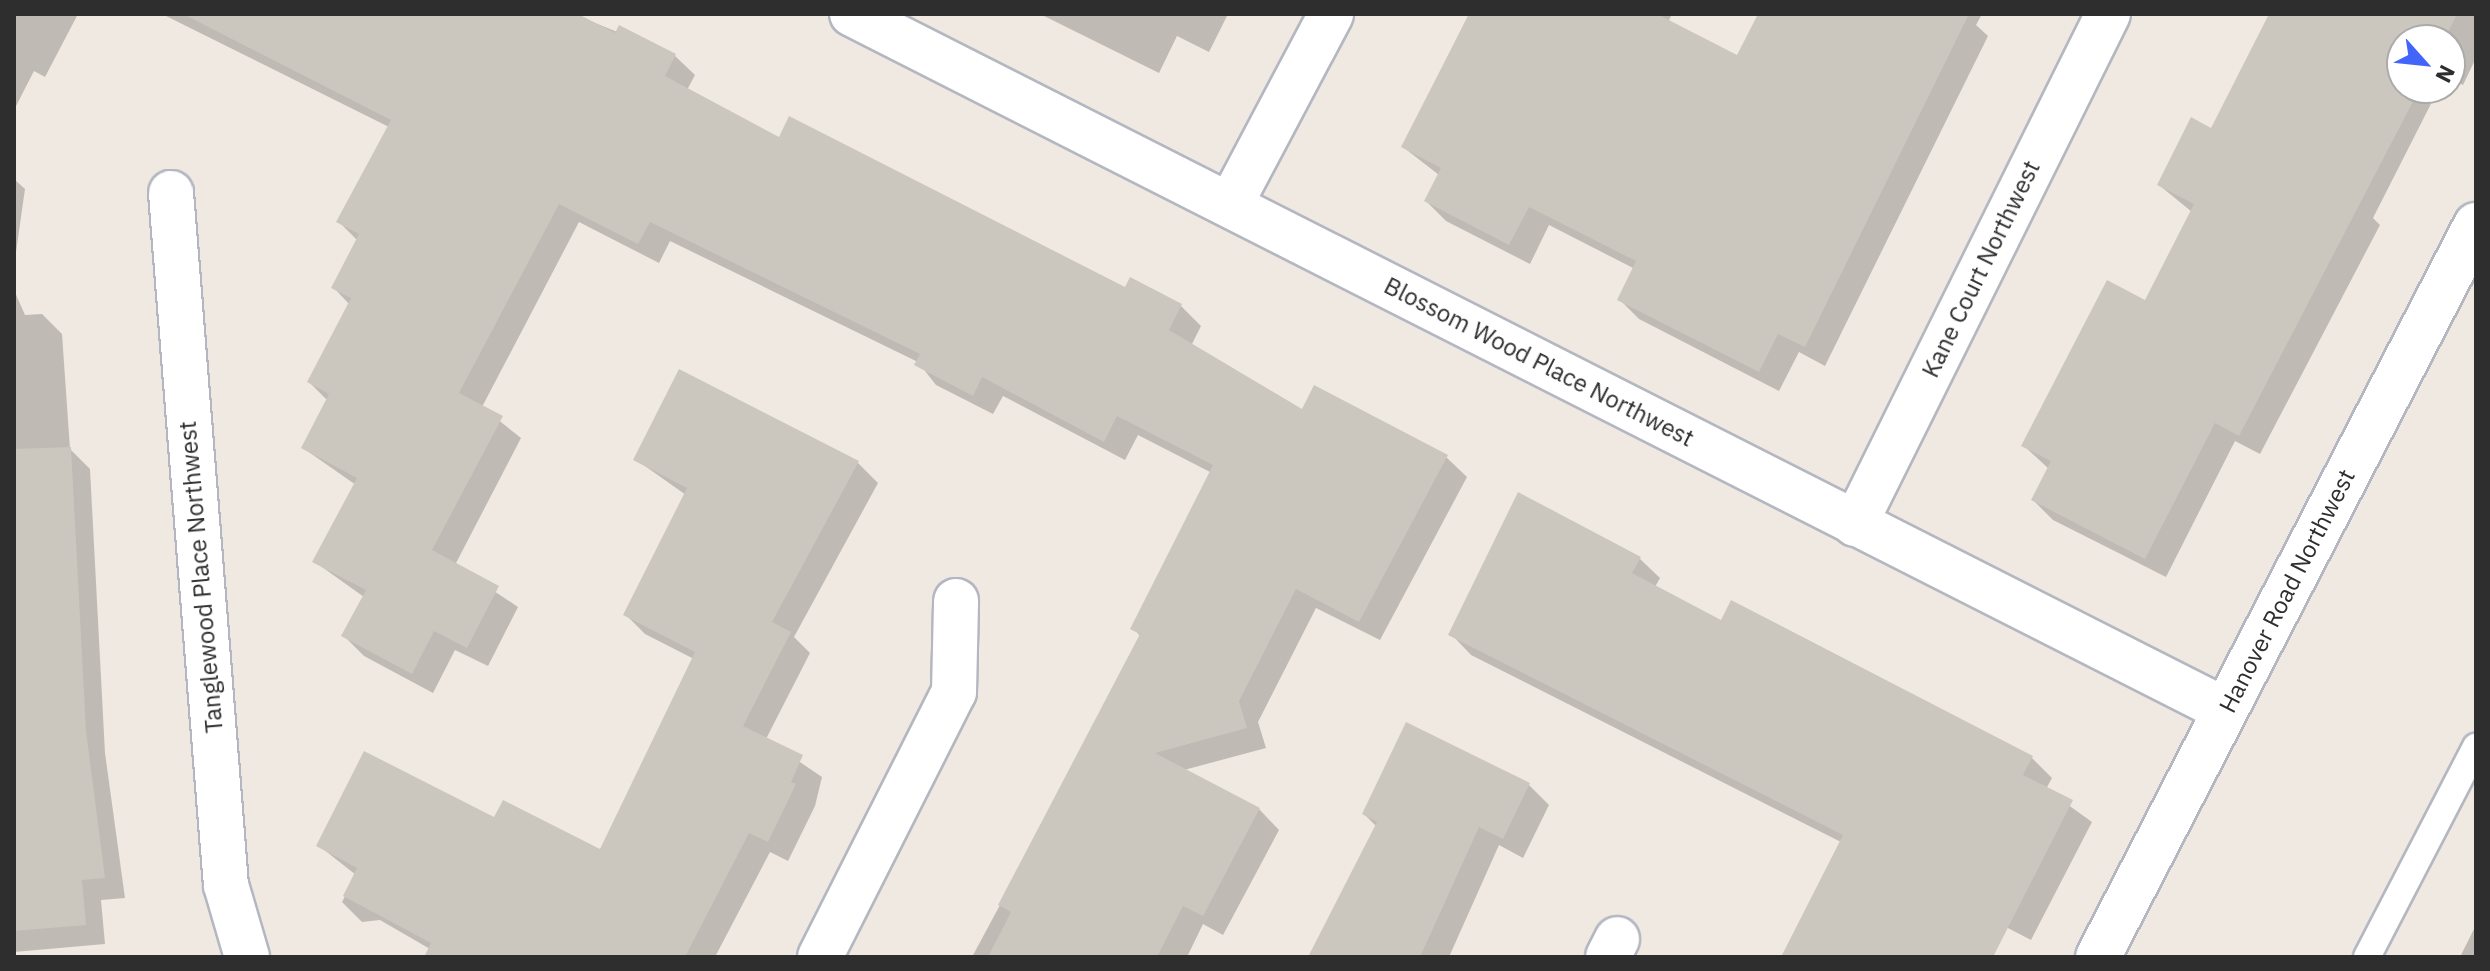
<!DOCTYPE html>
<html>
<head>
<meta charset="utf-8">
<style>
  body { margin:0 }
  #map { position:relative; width:2490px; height:971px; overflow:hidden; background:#efe9e1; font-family:"IBM Plex Sans",sans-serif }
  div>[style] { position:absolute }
  .shadow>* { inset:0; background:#0003 }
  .building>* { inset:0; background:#cbc7bf }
  .roads { filter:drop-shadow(2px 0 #b4b7c1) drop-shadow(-2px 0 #b4b7c1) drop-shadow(0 2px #b4b7c1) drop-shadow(0 -2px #b4b7c1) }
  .service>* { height:26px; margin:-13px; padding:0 13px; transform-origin:13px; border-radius:13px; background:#fff }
  .minor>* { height:44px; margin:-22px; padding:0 22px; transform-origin:22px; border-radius:22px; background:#fff }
  .tertiary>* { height:44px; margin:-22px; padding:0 22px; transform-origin:22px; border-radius:22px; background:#fff }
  span { translate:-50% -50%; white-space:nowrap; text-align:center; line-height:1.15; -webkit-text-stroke:6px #fff; paint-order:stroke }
  .street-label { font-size:24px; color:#2e2e2e }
  .frame { position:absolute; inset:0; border:16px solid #2e2e2e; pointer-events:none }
  .north { position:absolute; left:2386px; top:24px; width:80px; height:80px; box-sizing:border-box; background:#fff; border:2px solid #ababab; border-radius:50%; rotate:117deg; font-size:22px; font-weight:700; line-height:32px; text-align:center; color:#2e2e2e }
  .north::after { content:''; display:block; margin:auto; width:28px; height:36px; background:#4264fb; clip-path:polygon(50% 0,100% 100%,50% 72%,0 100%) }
</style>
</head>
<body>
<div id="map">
  <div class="shadow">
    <div style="clip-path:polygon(14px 14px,78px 14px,45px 77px,34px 71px,14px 110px)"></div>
    <div style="clip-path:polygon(162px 14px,573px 14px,674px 55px,695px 75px,687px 90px,780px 140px,1125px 289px,1181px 306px,1201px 326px,1191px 346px,1303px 412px,1446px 457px,1467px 477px,1380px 640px,1316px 608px,1258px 722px,1266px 748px,1184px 770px,1259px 809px,1279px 830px,1223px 935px,1203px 924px,1187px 957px,972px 957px,1098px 723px,1141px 637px,1133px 628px,1212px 473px,1138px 435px,1125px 460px,1003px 396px,993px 414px,936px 385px,918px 362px,670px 241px,659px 263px,579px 222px,482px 407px,521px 438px,455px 565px,518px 607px,488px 666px,455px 650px,433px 693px,364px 656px,344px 636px,364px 597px,315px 562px,356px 485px,303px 448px,328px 401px,309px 382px,350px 305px,333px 287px,358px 241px,339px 222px,389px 127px)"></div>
    <div style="clip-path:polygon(1040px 14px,1228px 14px,1209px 52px,1177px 36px,1159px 73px)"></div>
    <div style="clip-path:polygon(1469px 14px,1672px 14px,1668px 22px,1738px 57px,1760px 14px,1982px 14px,1976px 25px,1988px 36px,1825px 366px,1799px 352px,1779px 391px,1639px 319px,1619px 299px,1635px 269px,1549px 225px,1530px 264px,1446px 221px,1426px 201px,1439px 175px,1403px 147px)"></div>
    <div style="clip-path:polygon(2327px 14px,2476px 14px,2476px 58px,2463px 85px,2450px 78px,2450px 40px,2402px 40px,2402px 88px,2439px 88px,2373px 218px,2380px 225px,2260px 454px,2235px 441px,2166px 577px,2053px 520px,2033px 500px,2049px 469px,2024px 446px,2146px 303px,2192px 212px,2159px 185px)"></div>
    <div style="clip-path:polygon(14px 179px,25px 189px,14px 266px)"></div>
    <div style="clip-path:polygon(14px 290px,25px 315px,42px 314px,62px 334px,70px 449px,90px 469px,105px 753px,125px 898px,101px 900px,105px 944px,14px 952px)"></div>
    <div style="clip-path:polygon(635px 459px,858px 463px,878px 483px,794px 637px,810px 653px,766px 739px,822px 777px,815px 806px,788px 861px,770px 852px,715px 957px,430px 957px,430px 949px,380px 920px,362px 922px,342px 902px,356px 875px,318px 845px,495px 820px,601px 852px,694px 659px,645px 634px,625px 614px,686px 495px)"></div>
    <div style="clip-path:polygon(1639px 558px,1660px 578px,1655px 587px,1721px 623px,1732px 603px,2032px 758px,2052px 778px,2046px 789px,2092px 822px,2031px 940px,2004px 926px,1988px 957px,1783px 957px,1841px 842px,1471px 655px,1451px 634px)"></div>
    <div style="clip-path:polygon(1529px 785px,1549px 805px,1523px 858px,1499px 845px,1449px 957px,1311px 957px,1377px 827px,1364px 814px)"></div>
    <div style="clip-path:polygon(2476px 925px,2476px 957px,2460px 957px)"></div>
  </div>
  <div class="building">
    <div style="clip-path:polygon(183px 14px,578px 14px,615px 33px,619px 25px,676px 54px,665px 76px,779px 137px,789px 116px,1125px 287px,1130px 277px,1182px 304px,1169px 330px,1302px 409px,1314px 385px,1448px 455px,1359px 622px,1296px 589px,1239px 701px,1247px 728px,1155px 753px,1260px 808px,1203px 916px,1183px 906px,1157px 957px,988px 957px,1011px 912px,998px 905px,1140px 634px,1130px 629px,1213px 465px,1117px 416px,1104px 442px,982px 377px,973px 396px,914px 365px,920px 354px,650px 222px,638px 244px,559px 204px,459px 393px,503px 416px,432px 550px,499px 586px,467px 648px,434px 631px,412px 674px,341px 636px,366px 590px,312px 562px,357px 478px,301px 448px,329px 394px,307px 382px,351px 298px,331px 288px,359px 234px,336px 222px,391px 120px)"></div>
    <div style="clip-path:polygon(1469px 14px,1657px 14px,1737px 55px,1758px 14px,1969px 14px,1805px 347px,1778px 334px,1759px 372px,1617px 300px,1636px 261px,1529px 207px,1509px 245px,1424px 201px,1441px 168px,1401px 147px)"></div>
    <div style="clip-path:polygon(2269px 14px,2457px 14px,2444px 40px,2402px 40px,2402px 88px,2420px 88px,2239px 436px,2215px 423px,2145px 559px,2031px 500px,2051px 461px,2021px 446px,2107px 280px,2145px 300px,2194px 204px,2157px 185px,2191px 117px,2211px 128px)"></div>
    <div style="clip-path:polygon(679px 369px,859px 461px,772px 622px,791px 632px,743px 726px,803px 755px,791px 782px,796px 784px,768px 842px,749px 833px,685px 957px,424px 957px,431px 943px,343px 896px,357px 868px,316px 846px,364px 751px,494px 817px,503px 800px,600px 849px,695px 652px,623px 615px,687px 488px,633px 460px)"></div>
    <div style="clip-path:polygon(71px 447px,86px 731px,105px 878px,82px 880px,86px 925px,14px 931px,14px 449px)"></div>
    <div style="clip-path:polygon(1518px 492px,1641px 557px,1632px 573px,1721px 620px,1731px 600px,2033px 756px,2023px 775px,2073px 800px,1993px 957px,1781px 957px,1843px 835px,1448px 635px)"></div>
    <div style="clip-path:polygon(1406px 722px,1530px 783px,1503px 839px,1479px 827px,1420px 957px,1308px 957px,1377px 822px,1362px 814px)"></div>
  </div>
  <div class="roads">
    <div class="service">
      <div style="left:2367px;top:957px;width:237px;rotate:-62.6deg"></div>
    </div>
    <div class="minor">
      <div style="left:852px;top:14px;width:1539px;rotate:26.88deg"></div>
      <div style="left:171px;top:193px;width:694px;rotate:85.46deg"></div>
      <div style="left:226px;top:885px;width:75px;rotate:73.7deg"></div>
      <div style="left:1230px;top:205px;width:216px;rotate:-62.1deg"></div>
      <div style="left:1855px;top:524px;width:569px;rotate:-63.61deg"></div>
      <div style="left:820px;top:957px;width:297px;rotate:-63.2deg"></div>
      <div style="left:954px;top:692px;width:91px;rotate:-88.7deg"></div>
      <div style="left:1608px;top:957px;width:20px;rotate:-63deg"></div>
    </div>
    <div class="tertiary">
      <div style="left:2098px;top:957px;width:824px;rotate:-62.69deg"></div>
    </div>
  </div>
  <div class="street-label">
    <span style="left:1981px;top:269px;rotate:-64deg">Kane Court Northwest</span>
    <span style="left:1539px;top:362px;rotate:27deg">Blossom Wood Place Northwest</span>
    <span style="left:201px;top:577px;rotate:-95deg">Tanglewood Place Northwest</span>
    <span style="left:2287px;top:591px;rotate:-63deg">Hanover Road Northwest</span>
  </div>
  <div class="frame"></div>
  <div class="north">N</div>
</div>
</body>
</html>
